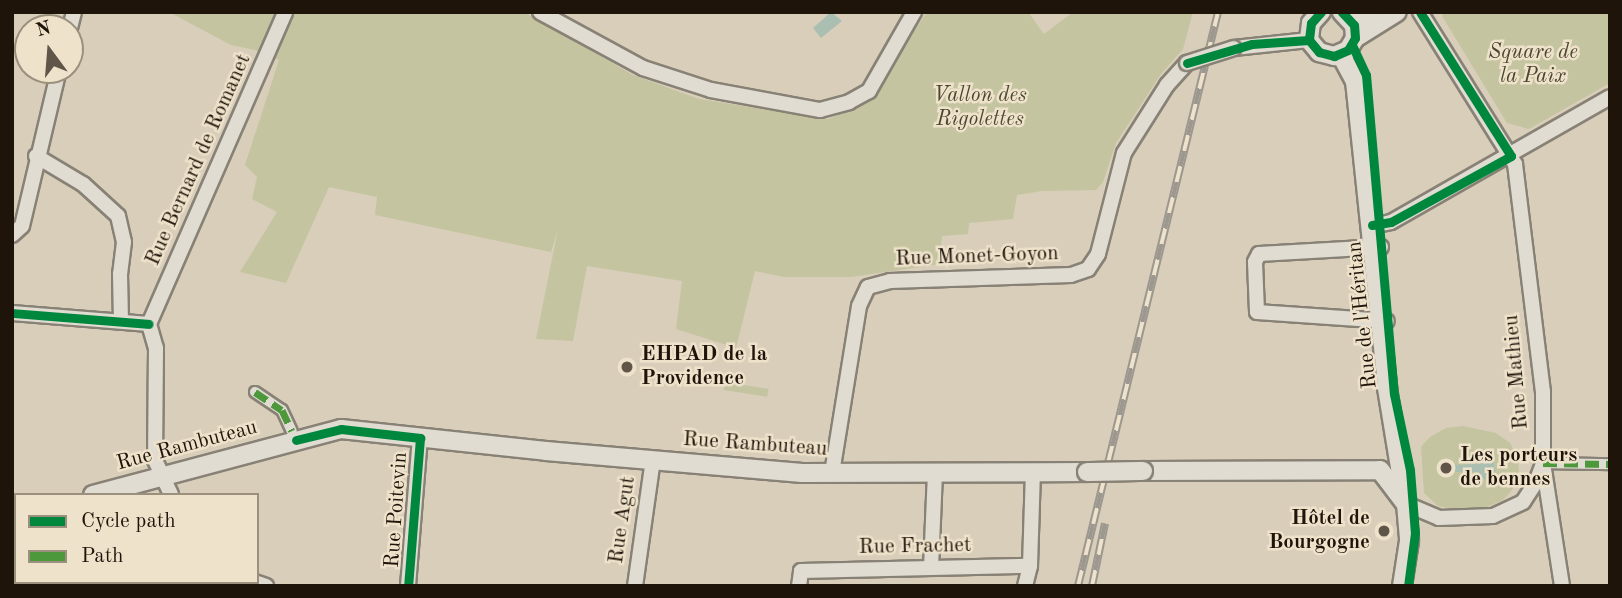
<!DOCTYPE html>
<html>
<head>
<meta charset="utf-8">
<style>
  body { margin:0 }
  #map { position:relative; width:1622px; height:598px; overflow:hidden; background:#d8ceba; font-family:"Old Standard TT",serif }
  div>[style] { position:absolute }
  .green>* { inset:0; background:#c4c4a0; transform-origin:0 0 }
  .water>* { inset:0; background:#aabeb1 }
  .roads { filter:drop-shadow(2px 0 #888175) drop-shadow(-2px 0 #888175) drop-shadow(0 2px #888175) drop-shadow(0 -2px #888175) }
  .pedestrian>* { height:10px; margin:-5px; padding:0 5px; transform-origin:5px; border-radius:5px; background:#e0dcd2 }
  .minor>* { height:14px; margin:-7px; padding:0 7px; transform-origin:7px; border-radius:7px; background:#e0dcd2 }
  .tertiary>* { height:18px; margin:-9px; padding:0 9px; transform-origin:9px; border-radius:9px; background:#e0dcd2 }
  .rail>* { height:8px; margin-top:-4px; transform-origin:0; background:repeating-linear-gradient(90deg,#eee2ca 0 16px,#9c978f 0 32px); box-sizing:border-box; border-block:2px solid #9c978f }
  .bridges { filter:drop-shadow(2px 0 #888175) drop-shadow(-2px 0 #888175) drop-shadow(0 2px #888175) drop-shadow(0 -2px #888175) }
  .minor-bridge>* { height:14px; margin:-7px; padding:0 7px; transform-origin:7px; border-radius:7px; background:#e0dcd2 }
  .tertiary-bridge>* { height:18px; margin:-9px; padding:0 9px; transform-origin:9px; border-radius:9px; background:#e0dcd2 }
  .quiet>* { height:7px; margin-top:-3.5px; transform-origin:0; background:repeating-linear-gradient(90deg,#4c983b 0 14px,transparent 0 21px) }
  .cycleway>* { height:9px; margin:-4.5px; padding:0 4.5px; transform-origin:4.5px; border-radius:4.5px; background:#00873e }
  .dots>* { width:19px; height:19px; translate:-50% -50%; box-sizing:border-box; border:4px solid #eee2ca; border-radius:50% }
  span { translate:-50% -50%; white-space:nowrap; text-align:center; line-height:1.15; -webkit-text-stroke:5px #eee2ca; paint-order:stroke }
  .park-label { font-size:21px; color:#4b4630; font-style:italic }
  .street-label { font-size:21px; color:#1e140a }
  .poi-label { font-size:21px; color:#1e140a; font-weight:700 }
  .left { translate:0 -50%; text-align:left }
  .right { translate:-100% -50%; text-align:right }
  .frame { position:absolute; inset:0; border:14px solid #1e140a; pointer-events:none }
  .legend { position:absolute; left:14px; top:493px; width:245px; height:91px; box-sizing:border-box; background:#eee2ca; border:2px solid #9b907d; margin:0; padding:9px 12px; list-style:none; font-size:21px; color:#1e140a }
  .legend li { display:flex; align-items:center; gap:14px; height:35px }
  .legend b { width:35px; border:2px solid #9b907d }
  .north { position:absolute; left:14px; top:14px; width:70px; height:70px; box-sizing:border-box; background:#eee2ca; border:2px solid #9b907d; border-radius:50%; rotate:344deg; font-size:19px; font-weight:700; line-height:28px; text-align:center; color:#1e140a }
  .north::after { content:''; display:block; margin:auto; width:24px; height:32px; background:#5f5548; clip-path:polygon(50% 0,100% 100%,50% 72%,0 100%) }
</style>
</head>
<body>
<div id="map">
  <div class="green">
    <div style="clip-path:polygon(169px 12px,524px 12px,633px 75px,699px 99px,828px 119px,867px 102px,927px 12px,1028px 12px,1044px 34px,1073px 12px,1193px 12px,1183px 49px,1161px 74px,1116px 143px,1103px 182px,1096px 190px,1042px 191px,1017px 195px,1013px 219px,969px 223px,968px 234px,942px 236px,940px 264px,851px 277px,784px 277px,755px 271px,736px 348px,676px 329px,682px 281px,587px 266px,573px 341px,536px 339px,558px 229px,551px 252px,375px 215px,377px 197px,329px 187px,286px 283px,240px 272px,277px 212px,252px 199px,257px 177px,245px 165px,279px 60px,255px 50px,231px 45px)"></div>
    <div style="clip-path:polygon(1443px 12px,1610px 12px,1610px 83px,1529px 129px,1507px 123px,1442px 16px)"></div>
    <div style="left:725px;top:382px;width:44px;height:8px;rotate:9deg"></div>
    <div style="clip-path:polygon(1463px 426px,1496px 433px,1510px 443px,1518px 458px,1519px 476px,1512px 490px,1503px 500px,1480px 510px,1465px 511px,1438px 506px,1424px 493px,1421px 447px,1430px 437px,1446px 428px)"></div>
  </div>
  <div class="water">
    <div style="clip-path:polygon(831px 12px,842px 21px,821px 38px,813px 28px)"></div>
    <div style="clip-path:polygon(1479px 457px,1493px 460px,1496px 471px,1492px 478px,1479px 480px,1479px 472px,1454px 472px,1453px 465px,1479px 464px)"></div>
  </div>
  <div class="roads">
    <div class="pedestrian">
      <div style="left:255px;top:392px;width:32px;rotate:34deg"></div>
      <div style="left:282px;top:410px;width:23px;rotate:65deg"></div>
      <div style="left:1543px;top:463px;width:67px;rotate:0.9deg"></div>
    </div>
    <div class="minor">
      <div style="left:540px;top:12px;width:117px;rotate:28.5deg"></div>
      <div style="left:643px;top:68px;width:71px;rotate:17.9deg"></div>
      <div style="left:711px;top:90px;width:111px;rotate:10.4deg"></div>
      <div style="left:820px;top:110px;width:30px;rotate:-15deg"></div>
      <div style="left:849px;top:102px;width:23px;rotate:-29deg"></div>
      <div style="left:869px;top:91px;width:91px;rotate:-60.3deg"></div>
      <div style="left:1420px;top:12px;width:179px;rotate:58deg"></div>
      <div style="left:1515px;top:164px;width:230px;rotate:83deg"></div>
      <div style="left:1543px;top:392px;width:71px;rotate:90deg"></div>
      <div style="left:1543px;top:463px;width:124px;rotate:81.2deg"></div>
      <div style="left:70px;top:28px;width:16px;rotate:-76deg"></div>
      <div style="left:1234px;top:48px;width:75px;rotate:-6.1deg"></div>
      <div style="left:36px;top:156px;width:55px;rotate:30.8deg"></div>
      <div style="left:83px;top:184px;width:47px;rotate:42.4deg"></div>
      <div style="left:118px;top:216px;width:27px;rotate:77deg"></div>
      <div style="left:124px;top:242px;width:32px;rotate:97deg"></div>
      <div style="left:120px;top:274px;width:47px;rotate:88.8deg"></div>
      <div style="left:1372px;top:226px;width:19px;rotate:-12deg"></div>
      <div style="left:1391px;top:222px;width:252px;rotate:-29.7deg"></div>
      <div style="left:12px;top:235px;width:13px;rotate:-42deg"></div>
      <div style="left:22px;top:226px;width:160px;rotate:-76.7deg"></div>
      <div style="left:1381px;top:247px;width:122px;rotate:176.7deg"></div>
      <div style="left:1259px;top:254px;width:9px;rotate:117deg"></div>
      <div style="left:1255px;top:262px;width:50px;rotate:87.7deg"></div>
      <div style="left:1257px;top:312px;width:130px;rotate:4deg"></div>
      <div style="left:12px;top:313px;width:137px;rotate:4.6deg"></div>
      <div style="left:149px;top:324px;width:340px;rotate:-66.4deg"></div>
      <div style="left:149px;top:324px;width:25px;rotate:74deg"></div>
      <div style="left:156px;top:348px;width:112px;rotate:90.5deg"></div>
      <div style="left:155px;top:460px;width:38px;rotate:65deg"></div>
      <div style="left:832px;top:473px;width:169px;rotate:-80.8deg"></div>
      <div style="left:859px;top:306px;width:21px;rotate:-65deg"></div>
      <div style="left:868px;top:287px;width:23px;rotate:-15deg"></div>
      <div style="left:890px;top:281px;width:181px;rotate:-1.9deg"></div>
      <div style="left:1071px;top:275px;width:18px;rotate:-19deg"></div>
      <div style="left:1088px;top:269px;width:18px;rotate:-56deg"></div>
      <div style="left:1098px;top:254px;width:104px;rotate:-75.6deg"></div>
      <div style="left:1124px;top:153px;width:80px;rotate:-57.7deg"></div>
      <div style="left:1167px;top:85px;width:30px;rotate:-48deg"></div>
      <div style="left:1406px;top:504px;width:36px;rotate:23deg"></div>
      <div style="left:1439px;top:518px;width:54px;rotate:-2.1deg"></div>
      <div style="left:1493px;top:516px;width:33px;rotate:-25deg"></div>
      <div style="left:1523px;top:502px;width:24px;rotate:-57deg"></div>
      <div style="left:1536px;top:482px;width:19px;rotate:-69deg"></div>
      <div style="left:12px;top:525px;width:15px;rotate:74deg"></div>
      <div style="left:931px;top:568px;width:94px;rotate:-87.6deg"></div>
      <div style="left:27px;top:582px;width:4px;rotate:76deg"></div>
      <div style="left:176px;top:582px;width:4px;rotate:76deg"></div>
      <div style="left:255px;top:582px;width:12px;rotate:20deg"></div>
      <div style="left:408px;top:586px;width:148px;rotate:-85.4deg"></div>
      <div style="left:635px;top:586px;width:127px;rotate:-81.9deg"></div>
      <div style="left:799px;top:586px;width:15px;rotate:-82deg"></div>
      <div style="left:801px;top:571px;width:229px;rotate:-1.3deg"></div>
      <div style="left:1025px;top:586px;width:21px;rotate:-76deg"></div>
      <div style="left:1030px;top:566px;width:94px;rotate:-88.2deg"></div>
    </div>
    <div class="tertiary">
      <div style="left:1321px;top:12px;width:15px;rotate:132deg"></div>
      <div style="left:1311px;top:23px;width:17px;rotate:97deg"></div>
      <div style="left:1309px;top:40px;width:16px;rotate:50deg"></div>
      <div style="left:1319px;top:52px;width:16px;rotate:15deg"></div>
      <div style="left:1334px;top:56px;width:15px;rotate:-23deg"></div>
      <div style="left:1348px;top:50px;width:14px;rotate:-60deg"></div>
      <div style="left:1355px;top:38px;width:13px;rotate:-94deg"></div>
      <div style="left:1354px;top:25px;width:18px;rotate:-133deg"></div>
      <div style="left:1351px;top:19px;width:23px;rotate:-18deg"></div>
      <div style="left:1355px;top:38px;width:49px;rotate:-31.8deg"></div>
      <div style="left:1341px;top:55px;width:30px;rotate:62deg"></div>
      <div style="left:1355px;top:81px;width:309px;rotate:84deg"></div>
      <div style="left:1387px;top:388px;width:118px;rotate:80.7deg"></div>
      <div style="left:1406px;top:504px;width:37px;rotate:85deg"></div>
      <div style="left:1409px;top:541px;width:46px;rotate:98.8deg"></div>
      <div style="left:1143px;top:471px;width:237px;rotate:-0.2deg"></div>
      <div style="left:1380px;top:470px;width:40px;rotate:53deg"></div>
      <div style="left:93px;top:495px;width:257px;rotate:-14.9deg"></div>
      <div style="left:341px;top:429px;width:206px;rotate:6.1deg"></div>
      <div style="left:546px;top:451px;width:257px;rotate:4.9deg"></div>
      <div style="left:802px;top:473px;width:285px;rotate:-0.2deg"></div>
      <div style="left:12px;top:517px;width:4px;rotate:-14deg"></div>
    </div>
  </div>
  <div class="rail">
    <div style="left:1078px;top:586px;width:591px;rotate:-76.29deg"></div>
    <div style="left:1092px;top:586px;width:64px;rotate:-78.3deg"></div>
  </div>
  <div class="bridges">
    <div class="minor-bridge">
      <div style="left:1187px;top:63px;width:49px;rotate:-17.7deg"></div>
    </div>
    <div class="tertiary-bridge">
      <div style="left:1087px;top:472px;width:56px;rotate:-1deg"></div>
    </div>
  </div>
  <div class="quiet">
    <div style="left:255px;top:392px;width:32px;rotate:34deg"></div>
    <div style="left:282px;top:410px;width:23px;rotate:65deg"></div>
    <div style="left:1543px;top:463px;width:67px;rotate:0.9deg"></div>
  </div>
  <div class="cycleway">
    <div style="left:1321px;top:12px;width:15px;rotate:132deg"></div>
    <div style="left:1311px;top:23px;width:17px;rotate:97deg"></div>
    <div style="left:1309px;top:40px;width:16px;rotate:50deg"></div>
    <div style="left:1319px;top:52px;width:16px;rotate:15deg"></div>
    <div style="left:1334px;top:56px;width:15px;rotate:-23deg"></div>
    <div style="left:1348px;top:50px;width:14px;rotate:-60deg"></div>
    <div style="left:1355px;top:38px;width:13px;rotate:-94deg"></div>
    <div style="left:1354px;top:25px;width:18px;rotate:-133deg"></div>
    <div style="left:1352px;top:45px;width:33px;rotate:65deg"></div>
    <div style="left:1366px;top:75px;width:320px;rotate:85deg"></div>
    <div style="left:1394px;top:394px;width:78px;rotate:78.1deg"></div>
    <div style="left:1410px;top:470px;width:63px;rotate:85.5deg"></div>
    <div style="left:1415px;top:533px;width:53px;rotate:97.5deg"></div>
    <div style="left:1187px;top:63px;width:68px;rotate:-16.3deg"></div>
    <div style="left:1252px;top:44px;width:57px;rotate:-4deg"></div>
    <div style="left:1372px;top:225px;width:19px;rotate:-9deg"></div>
    <div style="left:1391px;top:222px;width:137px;rotate:-28.8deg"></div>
    <div style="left:1511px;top:156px;width:170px;rotate:-122.3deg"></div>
    <div style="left:12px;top:313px;width:137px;rotate:4.6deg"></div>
    <div style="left:296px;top:440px;width:46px;rotate:-13.7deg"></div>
    <div style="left:341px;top:429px;width:80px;rotate:6.5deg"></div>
    <div style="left:420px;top:438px;width:148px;rotate:94.6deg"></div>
  </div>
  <div class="dots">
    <div style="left:627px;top:367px;background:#5f5548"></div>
    <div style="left:1446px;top:468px;background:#5f5548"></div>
    <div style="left:1384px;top:531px;background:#5f5548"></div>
  </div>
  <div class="park-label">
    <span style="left:1533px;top:65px">Square de<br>la Paix</span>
    <span style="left:980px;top:108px">Vallon des<br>Rigolettes</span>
  </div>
  <div class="street-label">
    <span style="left:199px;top:160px;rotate:-66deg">Rue Bernard de Romanet</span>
    <span style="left:977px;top:257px;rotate:-2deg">Rue Monet-Goyon</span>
    <span style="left:1363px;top:315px;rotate:-96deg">Rue de l'Héritan</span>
    <span style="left:1517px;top:372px;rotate:-95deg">Rue Mathieu</span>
    <span style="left:755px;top:445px;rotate:4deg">Rue Rambuteau</span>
    <span style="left:187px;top:446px;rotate:-15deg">Rue Rambuteau</span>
    <span style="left:397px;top:510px;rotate:-86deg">Rue Poitevin</span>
    <span style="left:623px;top:520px;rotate:-82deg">Rue Agut</span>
    <span style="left:915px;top:547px;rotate:-1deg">Rue Frachet</span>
  </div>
  <div class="poi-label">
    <span class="left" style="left:641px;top:367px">EHPAD de la<br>Providence</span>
    <span class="left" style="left:1460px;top:468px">Les porteurs<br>de bennes</span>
    <span class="right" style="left:1370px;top:531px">Hôtel de<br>Bourgogne</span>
  </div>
  <div class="frame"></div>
  <ul class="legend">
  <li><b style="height:9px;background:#00873e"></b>Cycle path</li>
  <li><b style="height:9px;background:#4c983b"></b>Path</li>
  </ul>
  <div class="north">N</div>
</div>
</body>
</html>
